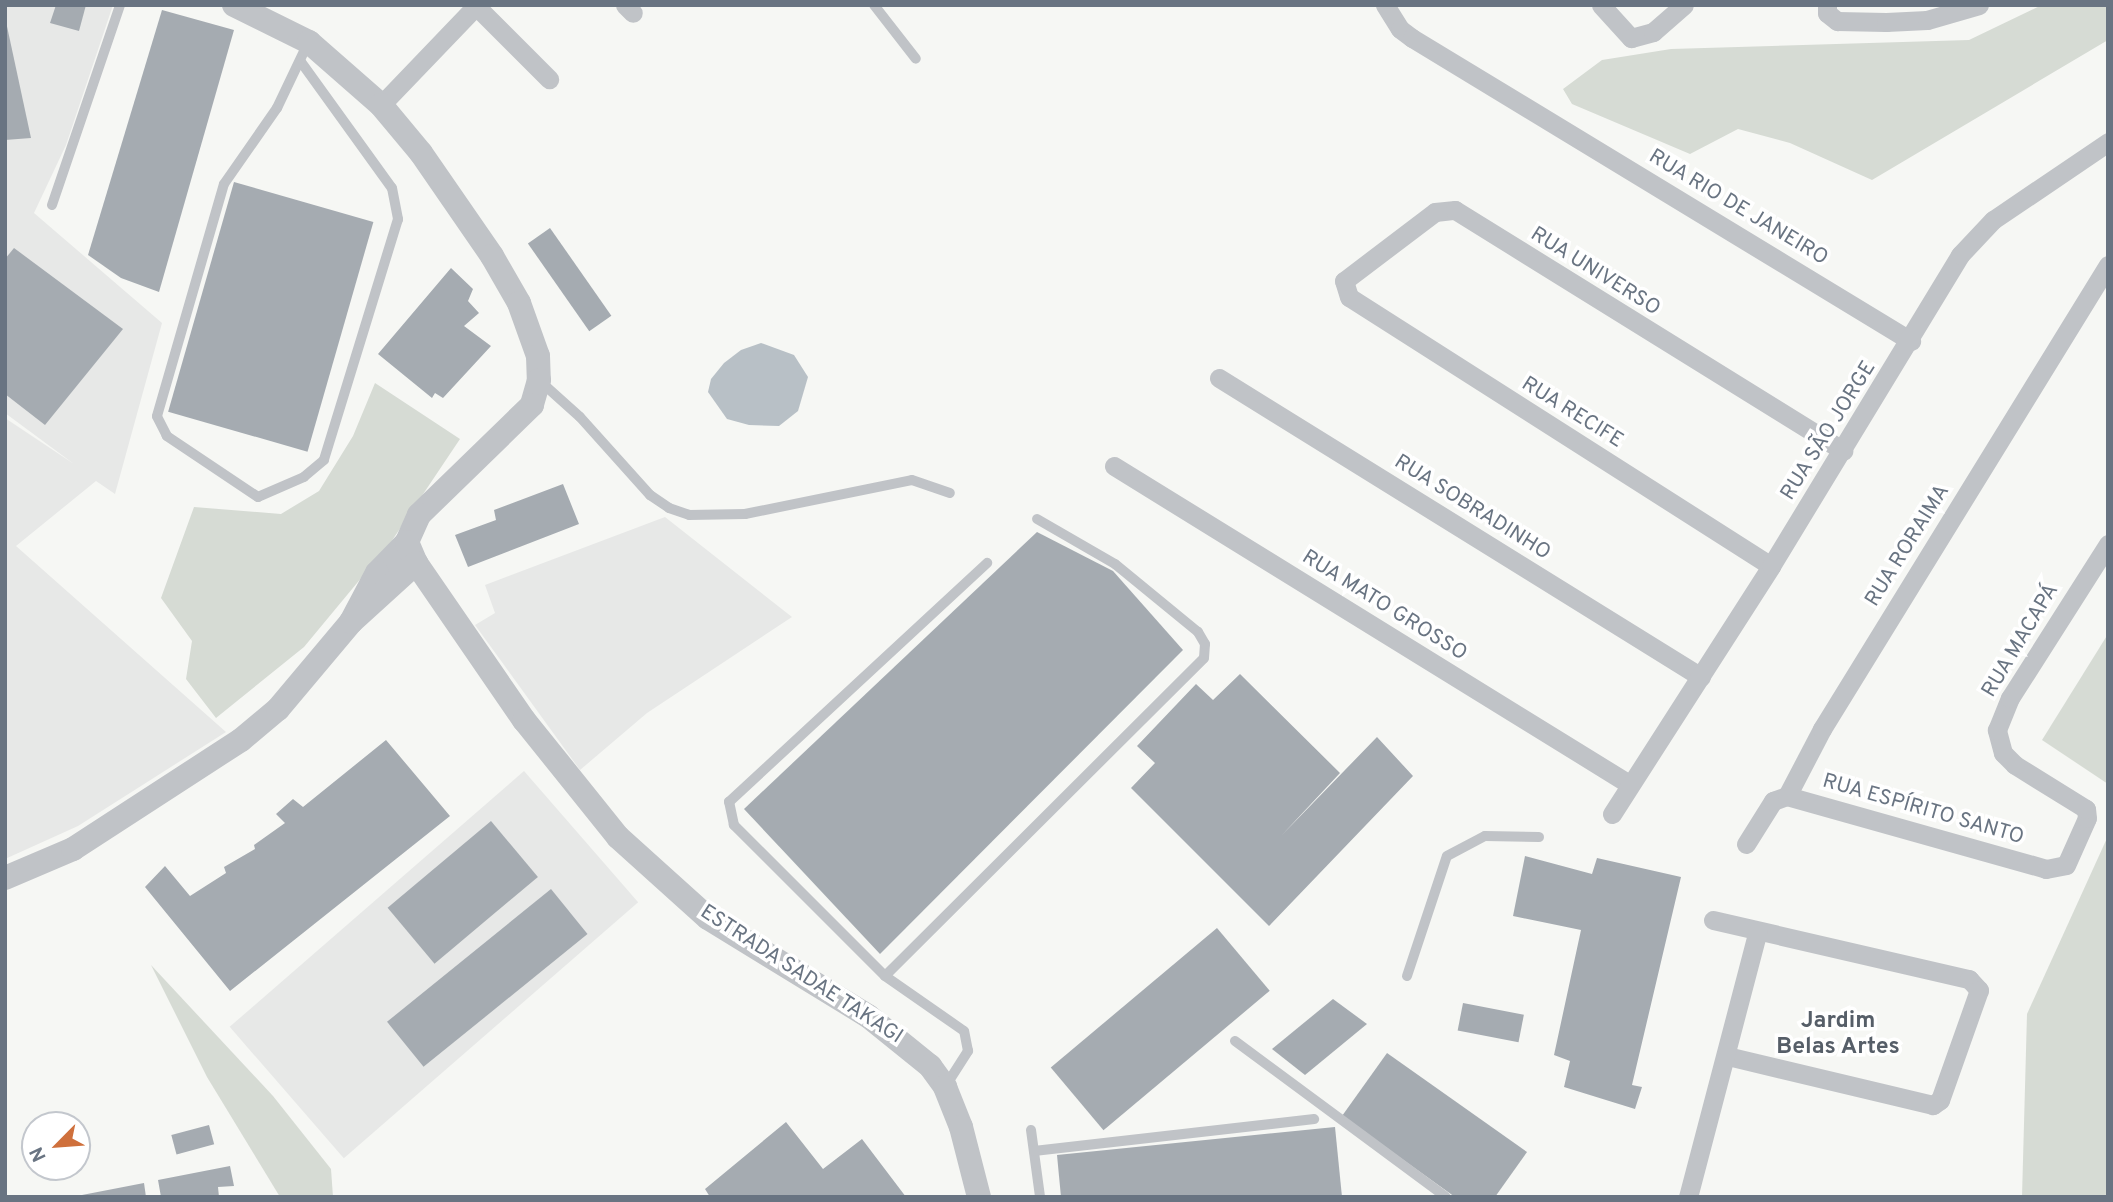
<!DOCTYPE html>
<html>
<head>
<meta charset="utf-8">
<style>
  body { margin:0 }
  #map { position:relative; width:2113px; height:1202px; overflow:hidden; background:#f6f7f4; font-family:Overpass,sans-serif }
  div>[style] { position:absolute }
  .built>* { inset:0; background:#e7e8e7; transform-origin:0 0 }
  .green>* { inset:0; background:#d6dbd4 }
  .water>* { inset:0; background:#b8c0c6 }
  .building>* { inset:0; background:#a5abb1; transform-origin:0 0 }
  .service>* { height:10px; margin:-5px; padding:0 5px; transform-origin:5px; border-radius:5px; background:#c0c3c7 }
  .minor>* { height:19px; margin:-9.5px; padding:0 9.5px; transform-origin:9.5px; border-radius:9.5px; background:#c0c3c7 }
  .tertiary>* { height:24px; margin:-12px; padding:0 12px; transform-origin:12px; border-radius:12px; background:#c0c3c7 }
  span { translate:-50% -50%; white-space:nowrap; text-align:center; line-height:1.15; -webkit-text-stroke:7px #fff; paint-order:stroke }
  .street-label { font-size:21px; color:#697482 }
  .neighbourhood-label { font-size:23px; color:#565e68; font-weight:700 }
  .frame { position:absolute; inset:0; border:7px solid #697482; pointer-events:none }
  .north { position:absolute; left:21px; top:1111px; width:70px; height:70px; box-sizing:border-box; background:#fff; border:2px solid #c3c7cd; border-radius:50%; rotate:245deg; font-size:19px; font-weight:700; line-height:28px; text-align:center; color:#697482 }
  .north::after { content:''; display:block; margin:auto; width:24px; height:32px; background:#cf703c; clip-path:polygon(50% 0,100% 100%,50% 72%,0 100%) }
</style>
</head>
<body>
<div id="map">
  <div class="built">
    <div style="clip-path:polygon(5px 5px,113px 5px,66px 145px,34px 213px,162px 323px,115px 494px,96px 481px,16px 546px,226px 732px,78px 826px,5px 859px,5px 418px,74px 464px,5px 413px)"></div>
    <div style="clip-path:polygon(665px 517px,792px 617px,647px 713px,580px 770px,475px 625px,495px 613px,485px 585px)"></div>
    <div style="left:524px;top:771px;width:174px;height:390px;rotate:49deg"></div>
  </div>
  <div class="green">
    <div style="clip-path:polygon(2042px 5px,2108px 5px,2108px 40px,1872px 180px,1790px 143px,1738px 129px,1690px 154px,1572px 104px,1563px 89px,1602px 60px,1671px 49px,1969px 40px)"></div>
    <div style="clip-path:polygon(375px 383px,460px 439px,391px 542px,304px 647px,216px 718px,186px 679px,192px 641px,161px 598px,194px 507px,281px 514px,319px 491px,353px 436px)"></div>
    <div style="clip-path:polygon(2108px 634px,2108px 784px,2042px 740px)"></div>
    <div style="clip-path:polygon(2108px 836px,2108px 1197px,2022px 1197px,2027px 1014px)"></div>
    <div style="clip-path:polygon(151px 965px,273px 1096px,331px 1169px,333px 1197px,280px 1197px,207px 1077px)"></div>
  </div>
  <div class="water">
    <div style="clip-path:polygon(761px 343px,794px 355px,808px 377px,798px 411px,779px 426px,749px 425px,727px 419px,708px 392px,711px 379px,724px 363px,741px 350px)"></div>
  </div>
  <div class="building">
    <div style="clip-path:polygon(56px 5px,86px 5px,79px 31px,50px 23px)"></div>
    <div style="clip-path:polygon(162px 10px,234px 30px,159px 292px,121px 278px,88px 255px)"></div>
    <div style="clip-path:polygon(5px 17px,31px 138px,5px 140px)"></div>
    <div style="left:234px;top:182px;width:145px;height:239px;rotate:16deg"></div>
    <div style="left:550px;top:228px;width:107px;height:27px;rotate:55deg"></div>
    <div style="clip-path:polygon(14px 248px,123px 329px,45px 425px,5px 394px,5px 259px)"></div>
    <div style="clip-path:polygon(451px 268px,473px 289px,468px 301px,479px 313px,464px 326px,491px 346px,443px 398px,435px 393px,432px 398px,378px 354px)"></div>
    <div style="clip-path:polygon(563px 484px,579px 524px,468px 567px,455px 535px,496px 520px,494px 510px)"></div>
    <div style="clip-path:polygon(1037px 532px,1113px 571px,1183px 650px,880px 954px,744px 809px)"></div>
    <div style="clip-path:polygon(1240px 674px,1340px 773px,1281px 836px,1377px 737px,1413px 776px,1269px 926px,1131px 788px,1155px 763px,1137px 746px,1196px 684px,1213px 700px)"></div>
    <div style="clip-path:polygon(386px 740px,450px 816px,230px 991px,145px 887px,165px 866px,190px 896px,226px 873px,224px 867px,255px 849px,254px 845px,285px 823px,276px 814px,293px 799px,303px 807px)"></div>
    <div style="left:491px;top:821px;width:73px;height:135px;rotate:50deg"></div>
    <div style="clip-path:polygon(1525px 856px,1592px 874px,1597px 858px,1681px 877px,1632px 1085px,1642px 1087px,1635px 1109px,1564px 1087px,1570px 1061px,1554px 1055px,1581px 930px,1513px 916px)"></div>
    <div style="left:551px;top:889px;width:58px;height:211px;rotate:51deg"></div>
    <div style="left:1217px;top:928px;width:82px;height:217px;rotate:50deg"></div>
    <div style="clip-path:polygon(1333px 999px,1367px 1024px,1305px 1075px,1272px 1049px)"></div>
    <div style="left:1463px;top:1003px;width:62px;height:28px;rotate:11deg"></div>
    <div style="clip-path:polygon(1387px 1053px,1527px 1152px,1495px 1197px,1455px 1197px,1342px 1116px)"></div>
    <div style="clip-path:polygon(786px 1122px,823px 1169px,862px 1139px,906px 1197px,710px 1197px,705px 1189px)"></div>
    <div style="left:209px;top:1125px;width:20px;height:39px;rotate:75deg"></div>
    <div style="clip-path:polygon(1335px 1127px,1342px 1197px,1061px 1197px,1057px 1155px)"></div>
    <div style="clip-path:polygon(230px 1166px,234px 1186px,218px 1187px,219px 1197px,161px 1197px,158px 1180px)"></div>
    <div style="clip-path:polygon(144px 1183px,146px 1197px,82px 1197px,82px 1195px)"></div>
  </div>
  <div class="service">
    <div style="left:874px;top:5px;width:68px;rotate:52.1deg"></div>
    <div style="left:301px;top:62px;width:155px;rotate:54.2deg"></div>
    <div style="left:392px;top:188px;width:32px;rotate:79deg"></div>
    <div style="left:398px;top:219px;width:252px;rotate:107.1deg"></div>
    <div style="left:324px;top:460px;width:26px;rotate:140deg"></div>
    <div style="left:304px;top:477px;width:50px;rotate:156.5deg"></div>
    <div style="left:258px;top:497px;width:110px;rotate:-146.2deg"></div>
    <div style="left:167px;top:436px;width:22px;rotate:-117deg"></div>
    <div style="left:157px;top:416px;width:241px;rotate:-73.9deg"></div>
    <div style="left:224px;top:184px;width:93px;rotate:-55.1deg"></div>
    <div style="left:277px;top:108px;width:72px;rotate:-64.5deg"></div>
    <div style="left:52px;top:205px;width:211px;rotate:-71.2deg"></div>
    <div style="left:541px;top:382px;width:52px;rotate:41.9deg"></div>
    <div style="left:580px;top:417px;width:105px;rotate:48.1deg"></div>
    <div style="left:650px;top:495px;width:23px;rotate:34deg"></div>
    <div style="left:669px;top:508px;width:21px;rotate:19deg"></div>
    <div style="left:689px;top:515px;width:56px;rotate:-1deg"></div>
    <div style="left:745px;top:514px;width:170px;rotate:-11.5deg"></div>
    <div style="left:912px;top:480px;width:40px;rotate:18.9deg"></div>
    <div style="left:885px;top:976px;width:214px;rotate:-135deg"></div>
    <div style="left:734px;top:825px;width:24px;rotate:-102deg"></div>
    <div style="left:729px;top:802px;width:352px;rotate:-42.8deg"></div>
    <div style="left:1407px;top:976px;width:126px;rotate:-71.6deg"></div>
    <div style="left:1447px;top:856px;width:43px;rotate:-27.8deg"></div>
    <div style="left:1485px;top:836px;width:54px;rotate:1.1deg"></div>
    <div style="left:1235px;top:1041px;width:262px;rotate:36.5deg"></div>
    <div style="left:945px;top:1087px;width:43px;rotate:-57.4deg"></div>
    <div style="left:968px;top:1051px;width:20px;rotate:-101deg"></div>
    <div style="left:964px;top:1031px;width:96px;rotate:-145.2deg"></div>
    <div style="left:885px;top:976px;width:450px;rotate:-44.9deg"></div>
    <div style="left:1204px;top:658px;width:14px;rotate:-86deg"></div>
    <div style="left:1205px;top:644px;width:14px;rotate:-120deg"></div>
    <div style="left:1198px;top:632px;width:107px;rotate:-140.7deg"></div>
    <div style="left:1115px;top:564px;width:90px;rotate:-150deg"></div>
    <div style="left:1031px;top:1130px;width:68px;rotate:82.3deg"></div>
    <div style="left:1034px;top:1151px;width:282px;rotate:-6.5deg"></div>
  </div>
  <div class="minor">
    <div style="left:475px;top:5px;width:105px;rotate:45deg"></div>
    <div style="left:625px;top:5px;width:11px;rotate:45deg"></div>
    <div style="left:1385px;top:5px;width:28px;rotate:58deg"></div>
    <div style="left:1400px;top:29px;width:15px;rotate:37deg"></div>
    <div style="left:1412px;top:38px;width:584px;rotate:31.27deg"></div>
    <div style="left:1601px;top:5px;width:45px;rotate:47.7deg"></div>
    <div style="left:1631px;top:38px;width:23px;rotate:-15deg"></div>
    <div style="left:1653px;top:32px;width:41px;rotate:-41.1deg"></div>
    <div style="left:1827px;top:5px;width:8px;rotate:90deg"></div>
    <div style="left:1827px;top:13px;width:13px;rotate:39deg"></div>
    <div style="left:1837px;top:21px;width:49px;rotate:1.2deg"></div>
    <div style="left:1886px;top:22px;width:41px;rotate:-2.8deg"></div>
    <div style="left:1927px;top:20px;width:54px;rotate:-16.1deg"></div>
    <div style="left:381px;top:105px;width:139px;rotate:-46.2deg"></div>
    <div style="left:1219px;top:378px;width:567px;rotate:31.81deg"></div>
    <div style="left:1114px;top:466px;width:605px;rotate:31.69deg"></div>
    <div style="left:1771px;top:566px;width:500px;rotate:-147.48deg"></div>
    <div style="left:1349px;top:297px;width:17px;rotate:-107deg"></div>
    <div style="left:1344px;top:281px;width:114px;rotate:-37.2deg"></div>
    <div style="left:1435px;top:212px;width:20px;rotate:-6deg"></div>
    <div style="left:1455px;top:210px;width:457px;rotate:31.8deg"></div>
    <div style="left:1787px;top:796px;width:76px;rotate:-62.4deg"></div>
    <div style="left:1822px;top:729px;width:545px;rotate:-58.35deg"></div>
    <div style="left:1612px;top:814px;width:295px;rotate:-57.3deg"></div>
    <div style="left:1771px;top:566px;width:364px;rotate:-58.7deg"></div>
    <div style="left:1960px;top:255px;width:48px;rotate:-46.7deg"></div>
    <div style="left:1993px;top:220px;width:139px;rotate:-34.1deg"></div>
    <div style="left:1746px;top:844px;width:51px;rotate:-57.9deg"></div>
    <div style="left:1773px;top:801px;width:15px;rotate:-20deg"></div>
    <div style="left:1787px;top:796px;width:269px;rotate:15.7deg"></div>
    <div style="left:2046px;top:869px;width:20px;rotate:-11deg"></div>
    <div style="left:2066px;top:865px;width:51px;rotate:-65.9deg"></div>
    <div style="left:2087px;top:818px;width:9px;rotate:-96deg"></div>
    <div style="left:2086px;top:809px;width:84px;rotate:-148.2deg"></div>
    <div style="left:2015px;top:765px;width:17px;rotate:-135deg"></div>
    <div style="left:2003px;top:753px;width:24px;rotate:-105deg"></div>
    <div style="left:1997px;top:730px;width:35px;rotate:-68deg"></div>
    <div style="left:2010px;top:698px;width:183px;rotate:-57.5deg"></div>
    <div style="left:1713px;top:920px;width:263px;rotate:13deg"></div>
    <div style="left:1969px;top:979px;width:15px;rotate:48deg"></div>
    <div style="left:1979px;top:990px;width:117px;rotate:109.5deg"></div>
    <div style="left:1940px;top:1100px;width:9px;rotate:144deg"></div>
    <div style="left:1933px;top:1105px;width:212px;rotate:-166.6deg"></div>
    <div style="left:1688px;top:1197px;width:275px;rotate:-75.3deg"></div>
  </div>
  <div class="tertiary">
    <div style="left:234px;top:5px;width:84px;rotate:26.3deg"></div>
    <div style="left:309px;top:42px;width:96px;rotate:41.2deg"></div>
    <div style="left:381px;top:105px;width:62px;rotate:50.2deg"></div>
    <div style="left:421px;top:153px;width:125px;rotate:55.4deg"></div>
    <div style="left:492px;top:256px;width:54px;rotate:60.1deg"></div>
    <div style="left:519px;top:303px;width:56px;rotate:70.3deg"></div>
    <div style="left:538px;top:356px;width:24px;rotate:88deg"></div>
    <div style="left:539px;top:380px;width:26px;rotate:106deg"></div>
    <div style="left:532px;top:405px;width:158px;rotate:135.8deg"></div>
    <div style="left:419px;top:515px;width:30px;rotate:114deg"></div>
    <div style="left:407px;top:542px;width:43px;rotate:134.1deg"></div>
    <div style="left:377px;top:573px;width:55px;rotate:118deg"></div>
    <div style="left:407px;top:542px;width:23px;rotate:67deg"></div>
    <div style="left:416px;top:563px;width:191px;rotate:55.5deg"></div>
    <div style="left:524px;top:720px;width:150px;rotate:51.2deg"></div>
    <div style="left:618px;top:837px;width:121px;rotate:42deg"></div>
    <div style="left:708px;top:918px;width:188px;rotate:31.5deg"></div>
    <div style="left:868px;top:1016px;width:80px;rotate:38.9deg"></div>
    <div style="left:930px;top:1066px;width:26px;rotate:54deg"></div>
    <div style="left:945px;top:1087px;width:43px;rotate:68.2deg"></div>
    <div style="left:961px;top:1127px;width:72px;rotate:75.6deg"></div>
    <div style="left:5px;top:878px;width:74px;rotate:-23.1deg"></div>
    <div style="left:73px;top:849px;width:200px;rotate:-33deg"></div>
    <div style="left:241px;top:740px;width:48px;rotate:-40deg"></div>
    <div style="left:278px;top:709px;width:114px;rotate:-50deg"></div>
    <div style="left:351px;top:622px;width:88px;rotate:-42.2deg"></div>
  </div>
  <div class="street-label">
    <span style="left:1738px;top:208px;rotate:31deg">RUA RIO DE JANEIRO</span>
    <span style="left:1595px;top:272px;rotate:32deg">RUA UNIVERSO</span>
    <span style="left:1572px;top:413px;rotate:32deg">RUA RECIFE</span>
    <span style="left:1829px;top:431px;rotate:-58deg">RUA SÃO JORGE</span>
    <span style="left:1472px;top:508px;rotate:32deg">RUA SOBRADINHO</span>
    <span style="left:1908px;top:546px;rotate:-58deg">RUA RORAIMA</span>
    <span style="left:1384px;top:606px;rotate:32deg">RUA MATO GROSSO</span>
    <span style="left:2021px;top:641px;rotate:-59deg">RUA MACAPÁ</span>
    <span style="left:1923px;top:810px;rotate:16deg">RUA ESPÍRITO SANTO</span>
    <span style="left:801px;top:975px;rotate:33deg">ESTRADA SADAE TAKAGI</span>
  </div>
  <div class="neighbourhood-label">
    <span style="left:1838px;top:1035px">Jardim<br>Belas Artes</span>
  </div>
  <div class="frame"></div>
  <div class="north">N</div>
</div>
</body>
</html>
